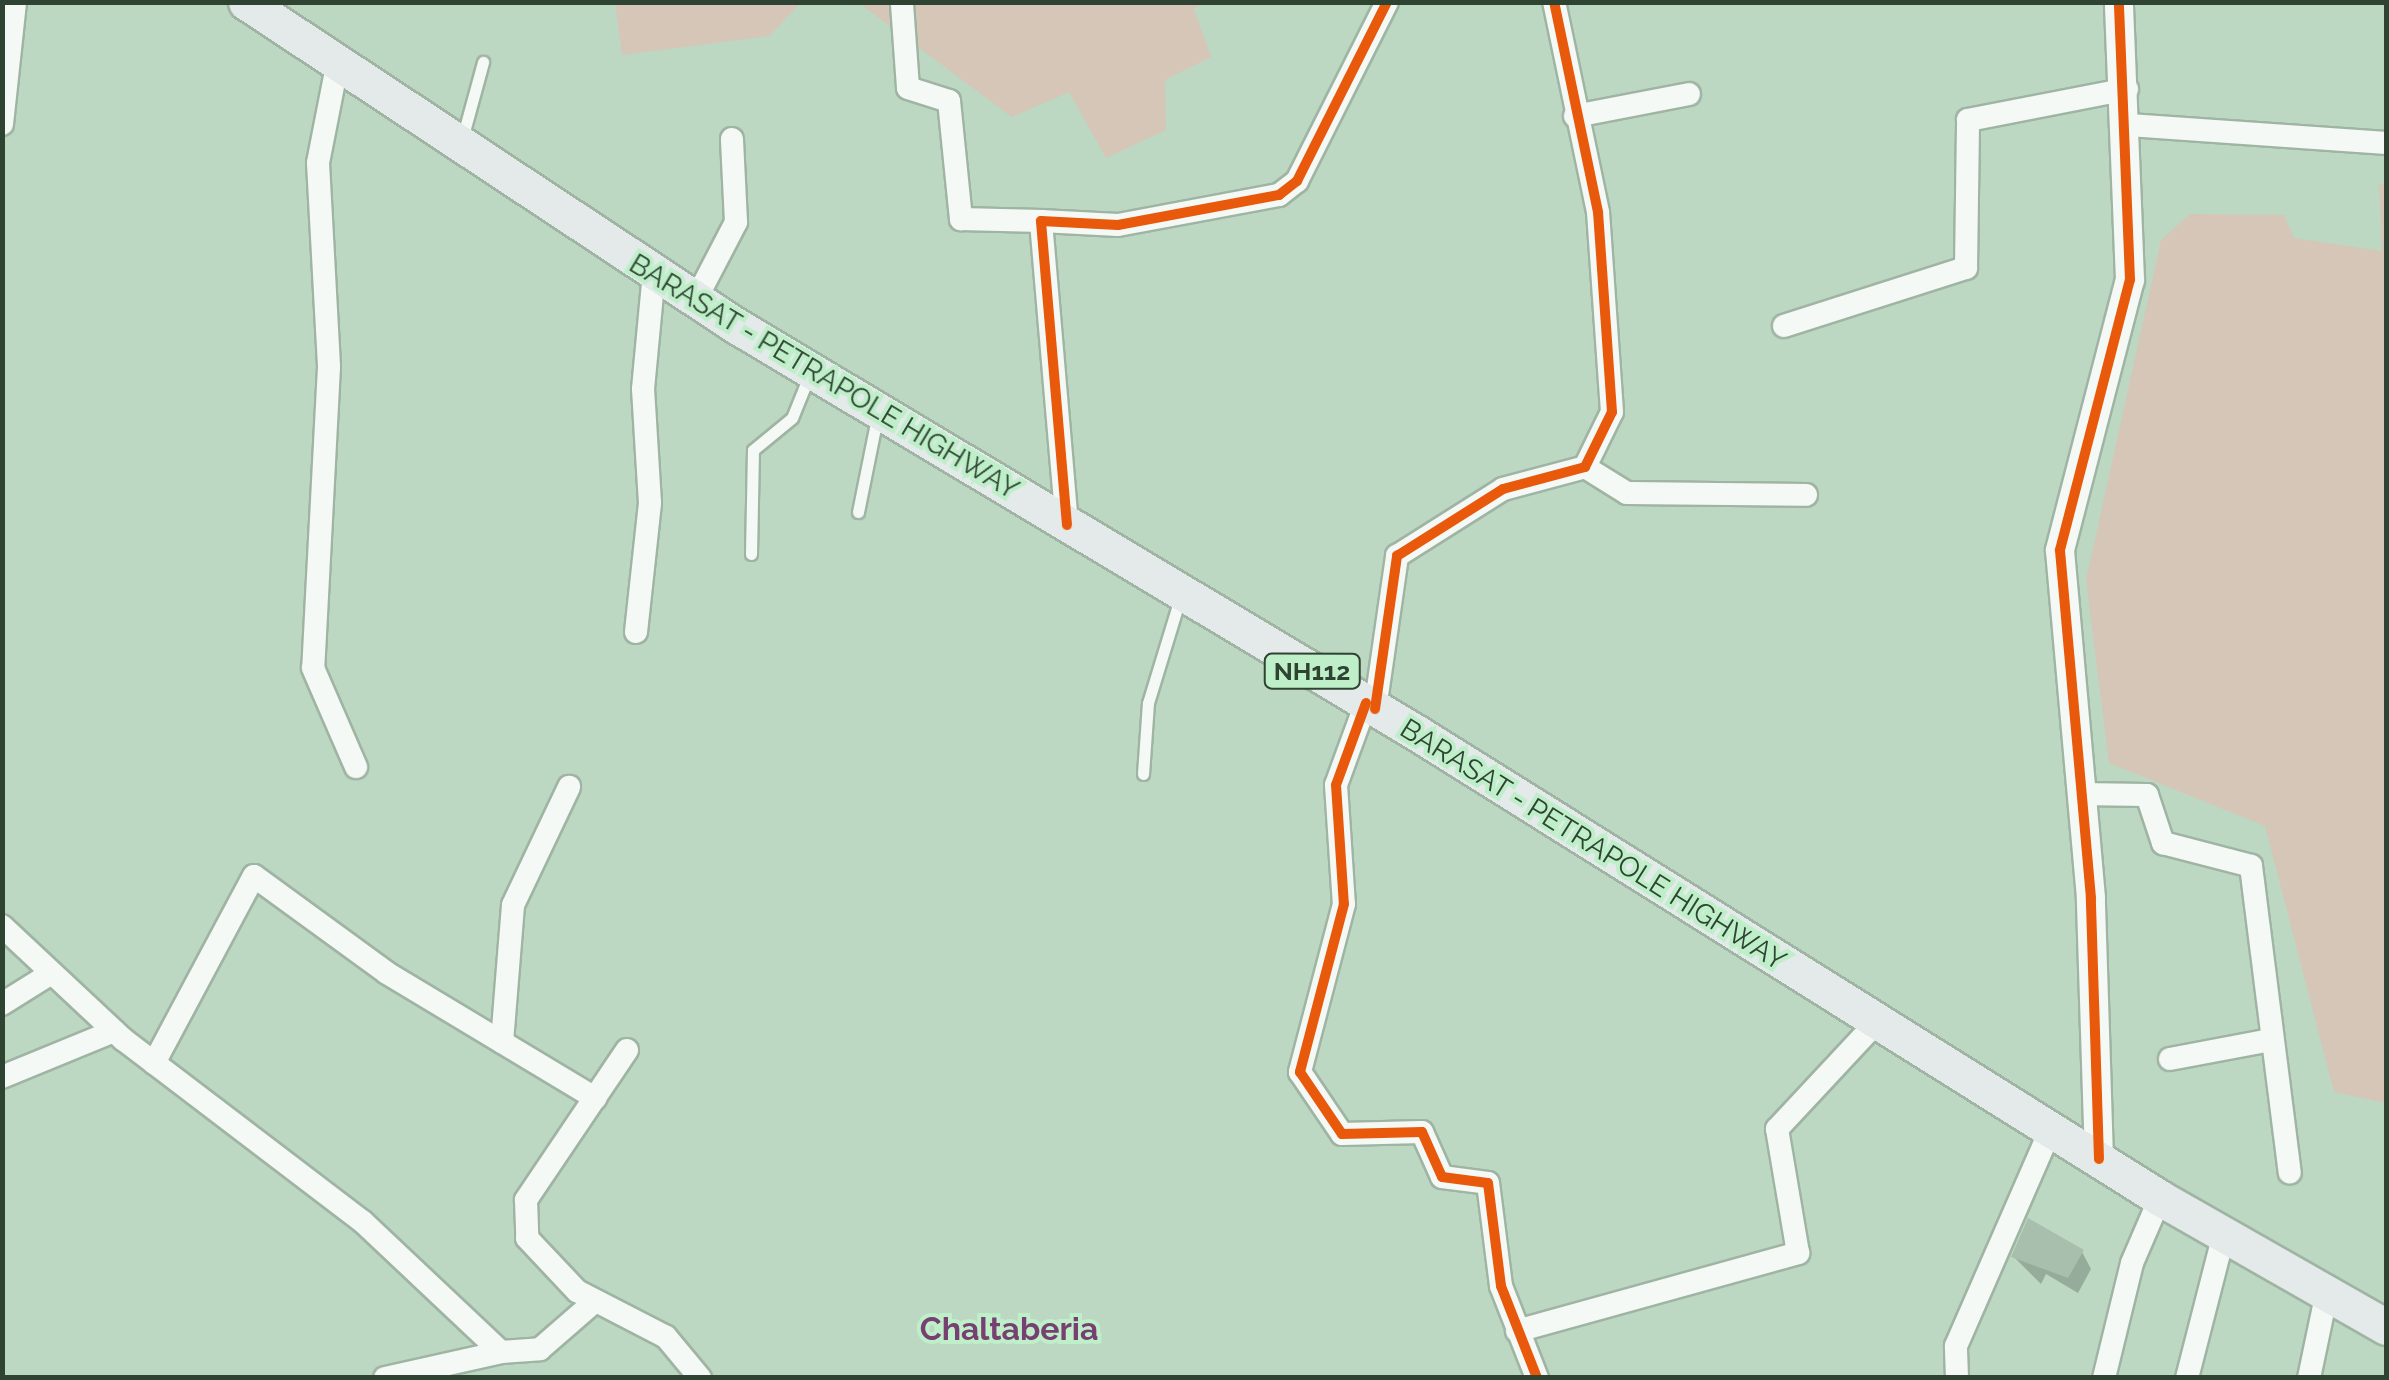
<!DOCTYPE html>
<html>
<head>
<meta charset="utf-8">
<style>
  body { margin:0 }
  #map { position:relative; width:2389px; height:1380px; overflow:hidden; background:#bcd7c2; font-family:Raleway,sans-serif }
  div>[style] { position:absolute }
  .green>* { inset:0; background:#d6c6b7 }
  .shadow>* { inset:0; background:#0003 }
  .building>* { inset:0; background:#a8bfad }
  .roads { filter:drop-shadow(2px 0 #9fb4a3) drop-shadow(-2px 0 #9fb4a3) drop-shadow(0 2px #9fb4a3) drop-shadow(0 -2px #9fb4a3) }
  .service>* { height:11px; margin:-5.5px; padding:0 5.5px; transform-origin:5.5px; border-radius:5.5px; background:#f5f9f6 }
  .minor>* { height:22px; margin:-11px; padding:0 11px; transform-origin:11px; border-radius:11px; background:#f5f9f6 }
  .tertiary>* { height:28px; margin:-14px; padding:0 14px; transform-origin:14px; border-radius:14px; background:#f5f9f6 }
  .trunk>* { height:35px; margin:-17.5px; padding:0 17.5px; transform-origin:17.5px; border-radius:17.5px; background:#e4eaea }
  .cycleway>* { height:10px; margin:-5px; padding:0 5px; transform-origin:5px; border-radius:5px; background:#e8590c }
  span { translate:-50% -50%; white-space:nowrap; text-align:center; line-height:1.15; -webkit-text-stroke:8px #beefc9; paint-order:stroke }
  .shield-label span { padding:2px 8px; background:#beefc9; border:2px solid; border-radius:8px; -webkit-text-stroke-width:0 }
  .shield-label { font-size:25px; color:#2f4333; font-weight:700 }
  .street-label { font-size:28px; color:#2f4333 }
  .quarter-label { font-size:32px; color:#764070; font-weight:700 }
  .frame { position:absolute; inset:0; border:5px solid #2f4333; pointer-events:none }
</style>
</head>
<body>
<div id="map">
  <div class="green">
    <div style="clip-path:polygon(615px 3px,615px 2px,801px 3px,769px 36px,622px 55px)"></div>
    <div style="clip-path:polygon(859px 3px,1204px 3px,1194px 9px,1211px 57px,1165px 80px,1166px 130px,1106px 158px,1069px 92px,1012px 117px)"></div>
    <div style="clip-path:polygon(2386px 183px,2386px 1103px,2334px 1092px,2265px 826px,2109px 763px,2086px 580px,2161px 240px,2190px 214px,2284px 215px,2294px 238px,2382px 251px,2379px 184px)"></div>
  </div>
  <div class="shadow">
    <div style="clip-path:polygon(2082px 1252px,2091px 1269px,2078px 1293px,2046px 1274px,2041px 1284px,2014px 1257px)"></div>
  </div>
  <div class="building">
    <div style="clip-path:polygon(2028px 1218px,2084px 1250px,2068px 1278px,2011px 1257px)"></div>
  </div>
  <div class="roads">
    <div class="service">
      <div style="left:462px;top:139px;width:80px;rotate:-74.7deg"></div>
      <div style="left:858px;top:512px;width:96px;rotate:-78.6deg"></div>
      <div style="left:751px;top:554px;width:104px;rotate:-88.9deg"></div>
      <div style="left:753px;top:450px;width:50px;rotate:-39.4deg"></div>
      <div style="left:792px;top:418px;width:45px;rotate:-68deg"></div>
      <div style="left:1143px;top:774px;width:71px;rotate:-86deg"></div>
      <div style="left:1148px;top:703px;width:113px;rotate:-73deg"></div>
    </div>
    <div class="minor">
      <div style="left:902px;top:4px;width:84px;rotate:85.9deg"></div>
      <div style="left:908px;top:88px;width:43px;rotate:17.6deg"></div>
      <div style="left:949px;top:101px;width:119px;rotate:84.2deg"></div>
      <div style="left:961px;top:219px;width:80px;rotate:1.4deg"></div>
      <div style="left:337px;top:66px;width:99px;rotate:101.1deg"></div>
      <div style="left:318px;top:163px;width:204px;rotate:86.9deg"></div>
      <div style="left:329px;top:367px;width:301px;rotate:93deg"></div>
      <div style="left:313px;top:668px;width:108px;rotate:66.5deg"></div>
      <div style="left:1575px;top:116px;width:116px;rotate:-10.9deg"></div>
      <div style="left:2px;top:124px;width:123px;rotate:-83.9deg"></div>
      <div style="left:2129px;top:125px;width:258px;rotate:4deg"></div>
      <div style="left:696px;top:299px;width:87px;rotate:-62.5deg"></div>
      <div style="left:736px;top:222px;width:83px;rotate:-92.8deg"></div>
      <div style="left:1784px;top:326px;width:191px;rotate:-17.7deg"></div>
      <div style="left:1966px;top:268px;width:148px;rotate:-89.2deg"></div>
      <div style="left:1968px;top:120px;width:162px;rotate:-11deg"></div>
      <div style="left:1585px;top:467px;width:49px;rotate:31.8deg"></div>
      <div style="left:1627px;top:493px;width:179px;rotate:0.6deg"></div>
      <div style="left:1067px;top:525px;width:305px;rotate:-94.9deg"></div>
      <div style="left:1041px;top:221px;width:77px;rotate:3deg"></div>
      <div style="left:1118px;top:225px;width:164px;rotate:-10.6deg"></div>
      <div style="left:1279px;top:195px;width:23px;rotate:-38deg"></div>
      <div style="left:1297px;top:181px;width:200px;rotate:-63.3deg"></div>
      <div style="left:636px;top:632px;width:130px;rotate:-83.8deg"></div>
      <div style="left:650px;top:503px;width:114px;rotate:-93.5deg"></div>
      <div style="left:643px;top:389px;width:117px;rotate:-84.6deg"></div>
      <div style="left:1366px;top:703px;width:87px;rotate:110.1deg"></div>
      <div style="left:1336px;top:785px;width:119px;rotate:86.2deg"></div>
      <div style="left:1344px;top:904px;width:174px;rotate:104.7deg"></div>
      <div style="left:1300px;top:1072px;width:75px;rotate:55.9deg"></div>
      <div style="left:1342px;top:1134px;width:80px;rotate:-1.4deg"></div>
      <div style="left:1422px;top:1132px;width:49px;rotate:66deg"></div>
      <div style="left:1442px;top:1177px;width:46px;rotate:7.4deg"></div>
      <div style="left:1488px;top:1183px;width:104px;rotate:82.8deg"></div>
      <div style="left:1501px;top:1286px;width:99px;rotate:68.6deg"></div>
      <div style="left:1375px;top:709px;width:155px;rotate:-81.8deg"></div>
      <div style="left:1397px;top:556px;width:125px;rotate:-32.3deg"></div>
      <div style="left:1503px;top:489px;width:85px;rotate:-15deg"></div>
      <div style="left:1585px;top:467px;width:61px;rotate:-63.9deg"></div>
      <div style="left:1612px;top:412px;width:200px;rotate:-94deg"></div>
      <div style="left:1598px;top:212px;width:215px;rotate:-101.8deg"></div>
      <div style="left:2079px;top:794px;width:68px;rotate:0.8deg"></div>
      <div style="left:2147px;top:795px;width:51px;rotate:71.6deg"></div>
      <div style="left:2163px;top:843px;width:91px;rotate:14.6deg"></div>
      <div style="left:2251px;top:866px;width:309px;rotate:82.8deg"></div>
      <div style="left:2px;top:926px;width:167px;rotate:43.1deg"></div>
      <div style="left:124px;top:1040px;width:299px;rotate:37.3deg"></div>
      <div style="left:362px;top:1221px;width:191px;rotate:43.3deg"></div>
      <div style="left:501px;top:1352px;width:39px;rotate:-4deg"></div>
      <div style="left:540px;top:1349px;width:72px;rotate:-41deg"></div>
      <div style="left:2px;top:1004px;width:57px;rotate:-32deg"></div>
      <div style="left:502px;top:1042px;width:137px;rotate:-85.4deg"></div>
      <div style="left:513px;top:905px;width:131px;rotate:-64.6deg"></div>
      <div style="left:627px;top:1050px;width:181px;rotate:124deg"></div>
      <div style="left:526px;top:1200px;width:38px;rotate:88deg"></div>
      <div style="left:527px;top:1238px;width:73px;rotate:46.7deg"></div>
      <div style="left:577px;top:1291px;width:100px;rotate:27.3deg"></div>
      <div style="left:666px;top:1337px;width:53px;rotate:50.3deg"></div>
      <div style="left:2170px;top:1059px;width:103px;rotate:-10.7deg"></div>
      <div style="left:154px;top:1063px;width:212px;rotate:-61.9deg"></div>
      <div style="left:254px;top:876px;width:165px;rotate:36.1deg"></div>
      <div style="left:387px;top:973px;width:243px;rotate:31deg"></div>
      <div style="left:2px;top:1077px;width:121px;rotate:-22.3deg"></div>
      <div style="left:1517px;top:1331px;width:292px;rotate:-15.5deg"></div>
      <div style="left:1798px;top:1253px;width:126px;rotate:-99.6deg"></div>
      <div style="left:1777px;top:1129px;width:145px;rotate:-47deg"></div>
      <div style="left:385px;top:1378px;width:119px;rotate:-12.6deg"></div>
      <div style="left:1957px;top:1378px;width:32px;rotate:-92deg"></div>
      <div style="left:1956px;top:1346px;width:235px;rotate:-66.4deg"></div>
      <div style="left:2104px;top:1378px;width:118px;rotate:-76.3deg"></div>
      <div style="left:2132px;top:1263px;width:71px;rotate:-66.7deg"></div>
      <div style="left:2187px;top:1378px;width:149px;rotate:-75.6deg"></div>
      <div style="left:2309px;top:1378px;width:88px;rotate:-78.2deg"></div>
    </div>
    <div class="tertiary">
      <div style="left:2099px;top:1159px;width:261px;rotate:-91.8deg"></div>
      <div style="left:2091px;top:898px;width:349px;rotate:-95.1deg"></div>
      <div style="left:2060px;top:550px;width:279px;rotate:-75.5deg"></div>
      <div style="left:2130px;top:280px;width:278px;rotate:-92.3deg"></div>
    </div>
    <div class="trunk">
      <div style="left:246px;top:2px;width:586px;rotate:33.45deg"></div>
      <div style="left:735px;top:325px;width:795px;rotate:30.89deg"></div>
      <div style="left:1417px;top:733px;width:877px;rotate:32.04deg"></div>
      <div style="left:2160px;top:1198px;width:260px;rotate:29.7deg"></div>
    </div>
  </div>
  <div class="cycleway">
    <div style="left:1067px;top:525px;width:305px;rotate:-94.9deg"></div>
    <div style="left:1041px;top:221px;width:77px;rotate:3deg"></div>
    <div style="left:1118px;top:225px;width:164px;rotate:-10.6deg"></div>
    <div style="left:1279px;top:195px;width:23px;rotate:-38deg"></div>
    <div style="left:1297px;top:181px;width:200px;rotate:-63.3deg"></div>
    <div style="left:1366px;top:703px;width:87px;rotate:110.1deg"></div>
    <div style="left:1336px;top:785px;width:119px;rotate:86.2deg"></div>
    <div style="left:1344px;top:904px;width:174px;rotate:104.7deg"></div>
    <div style="left:1300px;top:1072px;width:75px;rotate:55.9deg"></div>
    <div style="left:1342px;top:1134px;width:80px;rotate:-1.4deg"></div>
    <div style="left:1422px;top:1132px;width:49px;rotate:66deg"></div>
    <div style="left:1442px;top:1177px;width:46px;rotate:7.4deg"></div>
    <div style="left:1488px;top:1183px;width:104px;rotate:82.8deg"></div>
    <div style="left:1501px;top:1286px;width:99px;rotate:68.6deg"></div>
    <div style="left:1375px;top:709px;width:155px;rotate:-81.8deg"></div>
    <div style="left:1397px;top:556px;width:125px;rotate:-32.3deg"></div>
    <div style="left:1503px;top:489px;width:85px;rotate:-15deg"></div>
    <div style="left:1585px;top:467px;width:61px;rotate:-63.9deg"></div>
    <div style="left:1612px;top:412px;width:200px;rotate:-94deg"></div>
    <div style="left:1598px;top:212px;width:215px;rotate:-101.8deg"></div>
    <div style="left:2099px;top:1159px;width:261px;rotate:-91.8deg"></div>
    <div style="left:2091px;top:898px;width:349px;rotate:-95.1deg"></div>
    <div style="left:2060px;top:550px;width:279px;rotate:-75.5deg"></div>
    <div style="left:2130px;top:280px;width:278px;rotate:-92.3deg"></div>
  </div>
  <div class="shield-label">
    <span style="left:1312px;top:671px">NH112</span>
  </div>
  <div class="street-label">
    <span style="left:824px;top:377px;rotate:31deg">BARASAT - PETRAPOLE HIGHWAY</span>
    <span style="left:1593px;top:845px;rotate:32deg">BARASAT - PETRAPOLE HIGHWAY</span>
  </div>
  <div class="quarter-label">
    <span style="left:1009px;top:1329px">Chaltaberia</span>
  </div>
  <div class="frame"></div>
</div>
</body>
</html>
